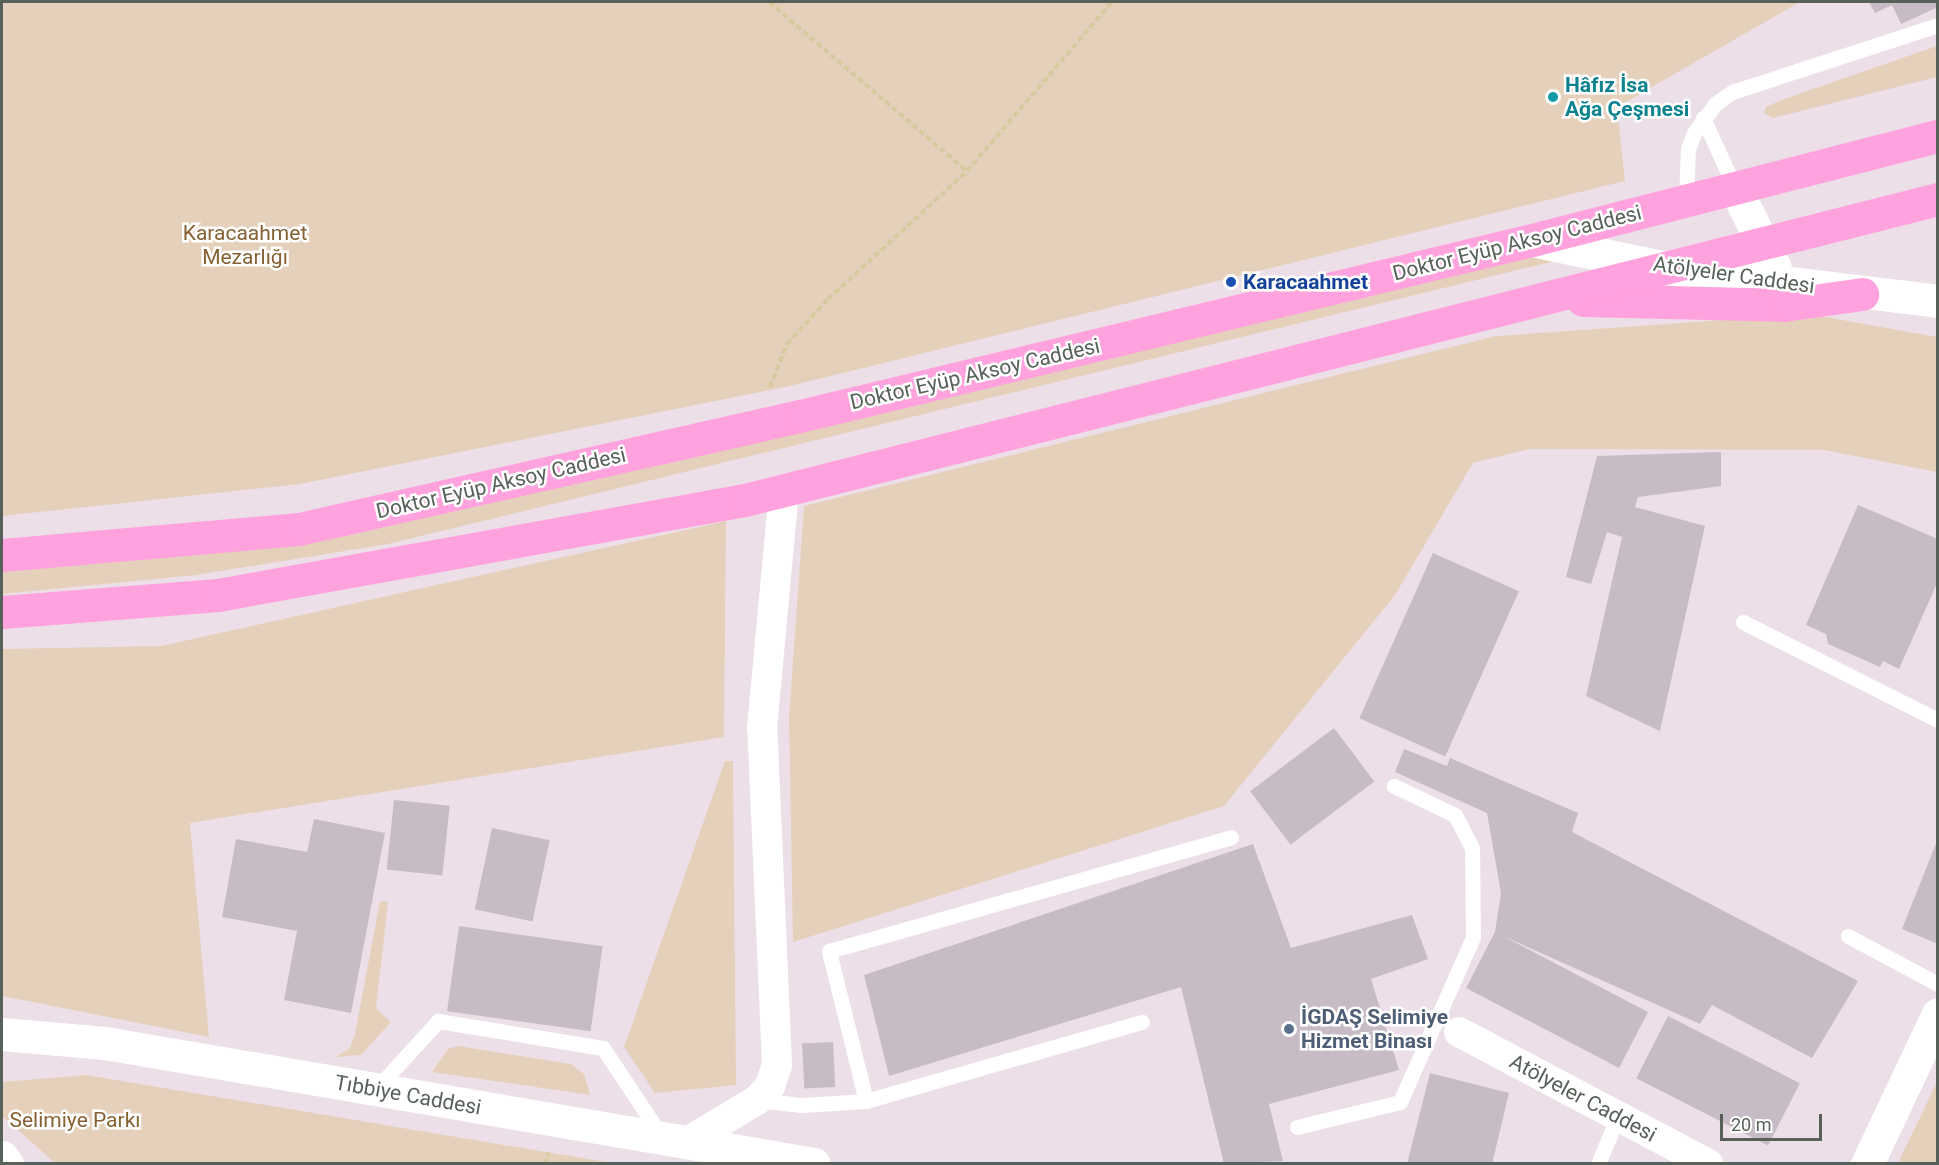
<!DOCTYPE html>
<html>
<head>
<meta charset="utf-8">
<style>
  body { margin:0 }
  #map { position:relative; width:1939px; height:1165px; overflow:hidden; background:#ecdfe8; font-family:Roboto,sans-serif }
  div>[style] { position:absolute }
  .green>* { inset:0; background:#e5d1bb }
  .building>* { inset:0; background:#c7bcc5; transform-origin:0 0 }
  .path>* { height:4px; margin-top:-2px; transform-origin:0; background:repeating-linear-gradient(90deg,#d7ca9e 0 6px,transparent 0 9px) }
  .service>* { height:15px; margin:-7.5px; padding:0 7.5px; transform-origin:7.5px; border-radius:7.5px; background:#fff }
  .minor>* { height:30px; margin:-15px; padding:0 15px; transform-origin:15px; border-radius:15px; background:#fff }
  .tertiary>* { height:33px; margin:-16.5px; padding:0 16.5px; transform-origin:16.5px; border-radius:16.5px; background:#fff }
  .secondary>* { height:33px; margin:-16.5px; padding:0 16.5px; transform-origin:16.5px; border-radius:16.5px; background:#fff }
  .primary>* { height:33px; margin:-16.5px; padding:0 16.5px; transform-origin:16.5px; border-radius:16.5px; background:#ffa2de }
  .dots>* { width:16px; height:16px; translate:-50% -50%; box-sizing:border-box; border:3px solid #fff; border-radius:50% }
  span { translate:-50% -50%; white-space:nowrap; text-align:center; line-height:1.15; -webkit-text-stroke:5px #fff; paint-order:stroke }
  .culture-label { font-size:21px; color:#0d838f; font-weight:700 }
  .left { translate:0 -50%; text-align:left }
  .park-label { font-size:21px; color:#866233 }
  .street-label { font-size:21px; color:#586159 }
  .transit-label { font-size:21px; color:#164399; font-weight:700 }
  .service-label { font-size:21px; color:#4e5e75; font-weight:700 }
  .frame { position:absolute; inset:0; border:3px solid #586159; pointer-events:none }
  .scale { position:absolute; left:1720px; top:1114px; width:102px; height:27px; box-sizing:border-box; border:3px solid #586159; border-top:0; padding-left:8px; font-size:18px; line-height:21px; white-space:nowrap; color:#586159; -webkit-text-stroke:4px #fff; paint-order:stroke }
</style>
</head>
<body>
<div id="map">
  <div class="green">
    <div style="clip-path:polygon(2px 2px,1800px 2px,1617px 107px,1625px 181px,790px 386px,300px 484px,2px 516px)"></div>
    <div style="clip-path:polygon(1937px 46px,1937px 77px,1773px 118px,1764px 113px,1766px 107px,1784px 99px)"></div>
    <div style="clip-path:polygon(1531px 252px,1576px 256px,388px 544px,196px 575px,2px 594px,2px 570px,199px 551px)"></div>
    <div style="clip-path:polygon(1809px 314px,1937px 337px,1937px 472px,1824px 450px,1530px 449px,1473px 463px,1395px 595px,1224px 806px,793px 942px,789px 716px,804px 506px,1496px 336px)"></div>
    <div style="clip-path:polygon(726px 521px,724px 737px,190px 823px,209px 1037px,2px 996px,2px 649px,161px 646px)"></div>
    <div style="clip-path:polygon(725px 761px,733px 761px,736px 1085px,655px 1093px,624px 1047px)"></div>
    <div style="clip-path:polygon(380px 901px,388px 902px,376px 1008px,391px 1022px,361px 1055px,336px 1057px,350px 1048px,355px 1034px)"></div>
    <div style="clip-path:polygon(458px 1046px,571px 1064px,584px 1074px,590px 1095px,432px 1072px,448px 1049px)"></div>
    <div style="clip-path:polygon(86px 1075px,612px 1163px,55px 1163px,2px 1116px,2px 1082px)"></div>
    <div style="clip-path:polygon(1937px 1082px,1937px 1163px,1904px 1163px,1899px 1161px)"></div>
  </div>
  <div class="building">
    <div style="clip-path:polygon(1869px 2px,1938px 2px,1938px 7px,1901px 24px,1892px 5px,1875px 13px)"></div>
    <div style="clip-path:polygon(1721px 452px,1721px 486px,1638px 497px,1635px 507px,1705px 526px,1660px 731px,1586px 696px,1622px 537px,1607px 532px,1591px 584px,1566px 577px,1597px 456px)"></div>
    <div style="clip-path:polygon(1858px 505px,1938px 539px,1938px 581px,1899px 669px,1883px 661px,1880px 667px,1828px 644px,1826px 634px,1806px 625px)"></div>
    <div style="left:1433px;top:553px;width:94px;height:181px;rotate:24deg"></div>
    <div style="left:1334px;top:728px;width:67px;height:105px;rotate:53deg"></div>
    <div style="clip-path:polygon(1404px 749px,1447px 766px,1450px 758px,1578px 813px,1572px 832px,1858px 981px,1812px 1058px,1712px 1005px,1700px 1024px,1503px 936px,1648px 1012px,1619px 1068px,1466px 988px,1495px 932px,1501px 893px,1487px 813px,1395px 772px)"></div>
    <div style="left:394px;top:800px;width:56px;height:70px;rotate:6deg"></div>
    <div style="clip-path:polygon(314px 819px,385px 833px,351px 1013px,284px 1000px,297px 931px,222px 917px,236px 839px,307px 852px)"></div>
    <div style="left:492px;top:828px;width:59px;height:83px;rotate:12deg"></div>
    <div style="clip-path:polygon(1937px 841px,1938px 841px,1938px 944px,1902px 929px)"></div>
    <div style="clip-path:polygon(1253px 844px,1291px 948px,1412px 915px,1428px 959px,1371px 979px,1399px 1070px,1269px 1104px,1283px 1161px,1224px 1164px,1181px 987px,889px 1076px,864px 975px)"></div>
    <div style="left:459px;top:926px;width:145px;height:86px;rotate:8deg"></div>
    <div style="left:1668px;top:1016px;width:148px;height:70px;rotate:27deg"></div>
    <div style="left:833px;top:1042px;width:45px;height:31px;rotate:87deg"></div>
    <div style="clip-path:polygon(1430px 1073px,1509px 1093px,1492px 1164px,1407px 1164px)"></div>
  </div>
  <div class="path">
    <div style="left:769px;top:2px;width:260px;rotate:40.5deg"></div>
    <div style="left:770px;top:387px;width:46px;rotate:-68.4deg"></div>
    <div style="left:787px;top:344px;width:61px;rotate:-47.7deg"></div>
    <div style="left:828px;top:299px;width:189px;rotate:-42.6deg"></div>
    <div style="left:967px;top:171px;width:223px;rotate:-49.4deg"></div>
    <div style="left:545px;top:1164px;width:12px;rotate:-70deg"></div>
  </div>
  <div class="service">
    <div style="left:1703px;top:118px;width:77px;rotate:65.4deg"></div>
    <div style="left:1686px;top:200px;width:51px;rotate:-87.8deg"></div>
    <div style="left:1688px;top:149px;width:17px;rotate:-69deg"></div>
    <div style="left:1694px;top:133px;width:36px;rotate:-54deg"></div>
    <div style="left:1715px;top:104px;width:21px;rotate:-35deg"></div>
    <div style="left:1732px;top:92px;width:217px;rotate:-18deg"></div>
    <div style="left:1743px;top:622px;width:218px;rotate:26.7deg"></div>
    <div style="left:1848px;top:936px;width:102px;rotate:28.1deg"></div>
    <div style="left:376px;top:1089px;width:92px;rotate:-47.6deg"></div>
    <div style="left:438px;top:1021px;width:167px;rotate:9.3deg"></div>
    <div style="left:603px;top:1048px;width:103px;rotate:56.5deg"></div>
    <div style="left:757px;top:1100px;width:45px;rotate:6.3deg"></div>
    <div style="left:802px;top:1105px;width:64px;rotate:-3.6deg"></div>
    <div style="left:866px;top:1101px;width:287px;rotate:-16deg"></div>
    <div style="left:866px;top:1101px;width:154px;rotate:-103.9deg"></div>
    <div style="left:829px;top:951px;width:418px;rotate:-15.8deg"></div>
    <div style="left:1297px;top:1127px;width:106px;rotate:-13.6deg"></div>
    <div style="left:1400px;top:1102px;width:180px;rotate:-66.1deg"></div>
    <div style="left:1473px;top:937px;width:89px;rotate:-90.6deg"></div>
    <div style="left:1472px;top:848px;width:37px;rotate:-117deg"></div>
    <div style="left:1455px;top:815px;width:68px;rotate:-154.6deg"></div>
    <div style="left:1598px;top:1164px;width:52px;rotate:-67.4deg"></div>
  </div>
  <div class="minor">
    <div style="left:1459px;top:1032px;width:282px;rotate:27.9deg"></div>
    <div style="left:687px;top:1142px;width:82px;rotate:-31deg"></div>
    <div style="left:757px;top:1100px;width:19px;rotate:-47deg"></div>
    <div style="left:770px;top:1086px;width:22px;rotate:-72deg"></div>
    <div style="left:777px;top:1065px;width:337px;rotate:-92.5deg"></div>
    <div style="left:762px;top:728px;width:238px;rotate:-84.7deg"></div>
  </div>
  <div class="tertiary">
    <div style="left:1735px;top:188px;width:89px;rotate:63.4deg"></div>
    <div style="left:1532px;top:240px;width:137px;rotate:11.8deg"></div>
    <div style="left:1666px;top:268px;width:274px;rotate:6.9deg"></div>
    <div style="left:2px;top:1157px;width:9px;rotate:54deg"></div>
    <div style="left:1867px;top:1164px;width:166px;rotate:-64.7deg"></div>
  </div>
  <div class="secondary">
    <div style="left:2px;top:1034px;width:103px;rotate:5deg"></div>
    <div style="left:105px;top:1043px;width:719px;rotate:9.68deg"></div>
  </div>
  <div class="primary">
    <div style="left:1583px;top:300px;width:201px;rotate:1.4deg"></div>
    <div style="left:1784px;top:305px;width:79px;rotate:-8deg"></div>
    <div style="left:2px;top:555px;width:298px;rotate:-5deg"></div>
    <div style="left:299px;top:529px;width:514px;rotate:-12.71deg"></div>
    <div style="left:800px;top:416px;width:753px;rotate:-13.52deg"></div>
    <div style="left:1532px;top:240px;width:419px;rotate:-14.4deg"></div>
    <div style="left:2px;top:612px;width:217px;rotate:-4.5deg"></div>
    <div style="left:218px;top:595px;width:535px;rotate:-10.22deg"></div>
    <div style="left:745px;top:500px;width:1230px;rotate:-14.16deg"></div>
  </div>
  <div class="dots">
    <div style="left:1553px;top:97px;background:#0f9aa8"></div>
    <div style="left:1231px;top:282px;background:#1a4fb4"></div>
    <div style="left:1289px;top:1029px;background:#5c6f8a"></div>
  </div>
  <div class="culture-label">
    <span class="left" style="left:1565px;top:97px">Hâfız İsa<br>Ağa Çeşmesi</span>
  </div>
  <div class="park-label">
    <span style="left:245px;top:245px">Karacaahmet<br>Mezarlığı</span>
    <span style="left:75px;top:1120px">Selimiye Parkı</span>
  </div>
  <div class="street-label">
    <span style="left:1517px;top:243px;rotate:-14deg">Doktor Eyüp Aksoy Caddesi</span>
    <span style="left:1734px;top:275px;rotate:8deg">Atölyeler Caddesi</span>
    <span style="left:975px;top:374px;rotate:-13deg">Doktor Eyüp Aksoy Caddesi</span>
    <span style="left:501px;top:483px;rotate:-13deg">Doktor Eyüp Aksoy Caddesi</span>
    <span style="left:408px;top:1095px;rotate:10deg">Tıbbiye Caddesi</span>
    <span style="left:1583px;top:1098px;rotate:28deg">Atölyeler Caddesi</span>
  </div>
  <div class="transit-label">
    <span class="left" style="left:1243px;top:282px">Karacaahmet</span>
  </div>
  <div class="service-label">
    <span class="left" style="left:1301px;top:1029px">İGDAŞ Selimiye<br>Hizmet Binası</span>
  </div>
  <div class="frame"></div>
  <div class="scale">20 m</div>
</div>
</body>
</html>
